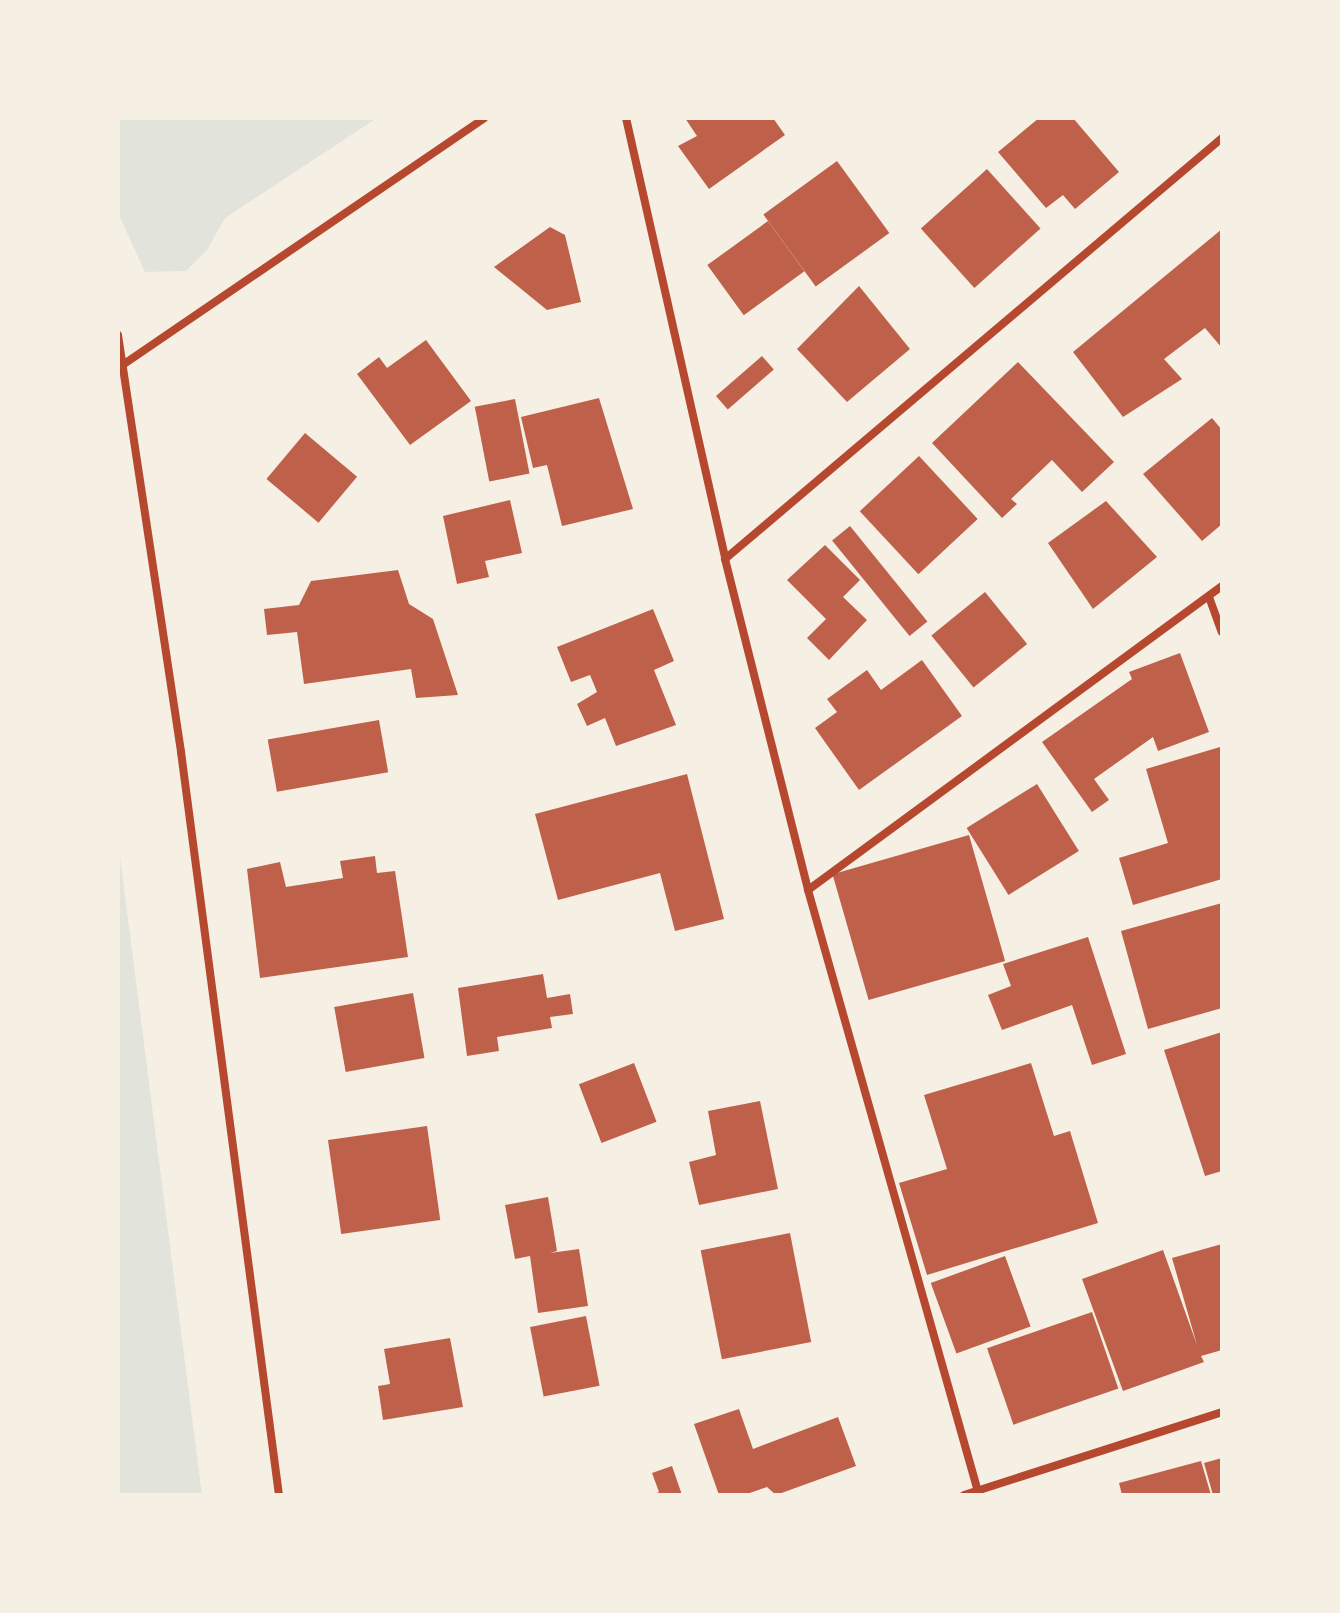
<!DOCTYPE html>
<html>
<head>
<meta charset="utf-8">
<style>
  body { margin:0 }
  #map { position:relative; width:1340px; height:1613px; overflow:hidden; background:#f6efe4; font-family:Rubik,sans-serif }
  div>[style] { position:absolute }
  .green>* { inset:0; background:#e2e4dc }
  .building>* { inset:0; background:#bf614a; transform-origin:0 0 }
  .minor>* { height:8px; margin:-4px; padding:0 4px; transform-origin:4px; border-radius:4px; background:#b5482f }
  span { translate:-50% -50%; white-space:nowrap; text-align:center; line-height:1.15; -webkit-text-stroke:6px #f6efe4; paint-order:stroke }
  .frame { position:absolute; inset:0; border:120px solid #f6efe4; pointer-events:none }
</style>
</head>
<body>
<div id="map">
  <div class="green">
    <div style="clip-path:polygon(118px 118px,377px 118px,225px 218px,207px 250px,186px 271px,145px 272px,118px 213px)"></div>
    <div style="clip-path:polygon(118px 837px,120px 857px,202px 1495px,118px 1495px)"></div>
  </div>
  <div class="building">
    <div style="clip-path:polygon(685px 118px,773px 118px,785px 135px,709px 189px,678px 146px,697px 136px)"></div>
    <div style="clip-path:polygon(1039px 118px,1073px 118px,1119px 172px,1075px 209px,1063px 195px,1046px 208px,998px 152px)"></div>
    <div style="left:837px;top:161px;width:89px;height:91px;rotate:54deg"></div>
    <div style="left:987px;top:169px;width:80px;height:89px;rotate:48deg"></div>
    <div style="left:768px;top:221px;width:62px;height:75px;rotate:54deg"></div>
    <div style="clip-path:polygon(550px 227px,565px 235px,581px 302px,547px 310px,494px 267px)"></div>
    <div style="clip-path:polygon(1222px 229px,1222px 348px,1205px 328px,1164px 359px,1182px 379px,1123px 417px,1073px 352px)"></div>
    <div style="clip-path:polygon(859px 286px,910px 349px,847px 402px,797px 349px)"></div>
    <div style="clip-path:polygon(426px 340px,471px 401px,410px 445px,357px 374px,379px 357px,387px 368px)"></div>
    <div style="left:762px;top:356px;width:18px;height:61px;rotate:49deg"></div>
    <div style="clip-path:polygon(1018px 362px,1114px 462px,1082px 492px,1052px 460px,1011px 499px,1017px 504px,1002px 518px,932px 443px)"></div>
    <div style="clip-path:polygon(599px 398px,633px 509px,562px 526px,547px 465px,533px 468px,521px 417px)"></div>
    <div style="left:515px;top:399px;width:76px;height:41px;rotate:79deg"></div>
    <div style="clip-path:polygon(1212px 418px,1222px 430px,1222px 524px,1202px 541px,1143px 474px)"></div>
    <div style="left:305px;top:433px;width:68px;height:60px;rotate:40deg"></div>
    <div style="left:919px;top:456px;width:86px;height:81px;rotate:47deg"></div>
    <div style="clip-path:polygon(510px 500px,522px 553px,485px 561px,489px 577px,457px 584px,443px 516px)"></div>
    <div style="clip-path:polygon(1106px 501px,1157px 557px,1093px 609px,1048px 543px)"></div>
    <div style="left:850px;top:526px;width:123px;height:23px;rotate:51deg"></div>
    <div style="clip-path:polygon(825px 545px,860px 580px,843px 597px,867px 620px,829px 660px,807px 638px,826px 619px,787px 580px)"></div>
    <div style="clip-path:polygon(398px 570px,409px 604px,433px 619px,458px 695px,416px 698px,411px 669px,304px 684px,297px 632px,267px 635px,264px 609px,299px 605px,311px 581px)"></div>
    <div style="left:985px;top:592px;width:67px;height:69px;rotate:51deg"></div>
    <div style="clip-path:polygon(653px 609px,674px 661px,654px 670px,676px 725px,616px 746px,605px 718px,587px 726px,577px 704px,597px 692px,590px 675px,571px 682px,557px 647px)"></div>
    <div style="clip-path:polygon(1180px 653px,1209px 732px,1158px 751px,1153px 737px,1094px 779px,1109px 800px,1092px 812px,1042px 742px,1132px 679px,1129px 672px)"></div>
    <div style="clip-path:polygon(922px 660px,962px 716px,859px 790px,815px 728px,837px 712px,827px 699px,867px 670px,881px 690px)"></div>
    <div style="left:379px;top:720px;width:53px;height:113px;rotate:80deg"></div>
    <div style="clip-path:polygon(1220px 747px,1222px 879px,1133px 905px,1119px 858px,1168px 843px,1146px 769px)"></div>
    <div style="clip-path:polygon(687px 774px,724px 919px,675px 931px,660px 873px,558px 900px,535px 814px)"></div>
    <div style="left:1037px;top:784px;width:79px;height:83px;rotate:58deg"></div>
    <div style="left:969px;top:835px;width:131px;height:142px;rotate:74deg"></div>
    <div style="clip-path:polygon(375px 856px,377px 873px,395px 871px,408px 957px,260px 978px,247px 869px,280px 862px,286px 887px,343px 878px,340px 861px)"></div>
    <div style="clip-path:polygon(1222px 903px,1222px 1008px,1148px 1029px,1121px 931px)"></div>
    <div style="clip-path:polygon(1088px 937px,1126px 1054px,1092px 1065px,1072px 1005px,1002px 1030px,988px 995px,1011px 986px,1003px 964px)"></div>
    <div style="clip-path:polygon(543px 974px,547px 998px,570px 994px,573px 1014px,550px 1017px,552px 1028px,497px 1037px,499px 1051px,467px 1056px,458px 988px)"></div>
    <div style="left:413px;top:993px;width:66px;height:80px;rotate:80deg"></div>
    <div style="clip-path:polygon(1222px 1032px,1222px 1171px,1205px 1176px,1164px 1050px)"></div>
    <div style="left:634px;top:1063px;width:63px;height:59px;rotate:69deg"></div>
    <div style="clip-path:polygon(1031px 1063px,1054px 1136px,1070px 1131px,1098px 1223px,927px 1275px,899px 1183px,947px 1169px,924px 1095px)"></div>
    <div style="clip-path:polygon(760px 1101px,778px 1189px,699px 1205px,689px 1162px,716px 1155px,708px 1111px)"></div>
    <div style="left:427px;top:1126px;width:95px;height:100px;rotate:82deg"></div>
    <div style="clip-path:polygon(548px 1197px,557px 1251px,550px 1253px,579px 1249px,588px 1306px,538px 1313px,530px 1256px,515px 1259px,505px 1205px)"></div>
    <div style="left:790px;top:1233px;width:111px;height:91px;rotate:79deg"></div>
    <div style="clip-path:polygon(1222px 1244px,1222px 1350px,1201px 1356px,1204px 1362px,1123px 1391px,1082px 1279px,1163px 1250px,1197px 1345px,1172px 1258px)"></div>
    <div style="left:1005px;top:1256px;width:75px;height:79px;rotate:70deg"></div>
    <div style="left:1092px;top:1312px;width:81px;height:111px;rotate:71deg"></div>
    <div style="left:586px;top:1316px;width:71px;height:57px;rotate:79deg"></div>
    <div style="clip-path:polygon(450px 1338px,463px 1407px,383px 1420px,378px 1386px,390px 1384px,384px 1349px)"></div>
    <div style="clip-path:polygon(739px 1409px,753px 1449px,838px 1417px,856px 1466px,776px 1495px,767px 1487px,744px 1495px,719px 1495px,694px 1424px)"></div>
    <div style="clip-path:polygon(1222px 1458px,1222px 1495px,1213px 1495px,1204px 1463px)"></div>
    <div style="clip-path:polygon(1201px 1461px,1211px 1495px,1122px 1495px,1119px 1483px)"></div>
    <div style="clip-path:polygon(672px 1466px,682px 1495px,652px 1495px,659px 1492px,652px 1473px)"></div>
  </div>
  <div class="minor">
    <div style="left:626px;top:118px;width:452px;rotate:77.3deg"></div>
    <div style="left:725px;top:559px;width:341px;rotate:75.9deg"></div>
    <div style="left:808px;top:890px;width:629px;rotate:74.22deg"></div>
    <div style="left:118px;top:335px;width:422px;rotate:81.4deg"></div>
    <div style="left:181px;top:752px;width:749px;rotate:82.49deg"></div>
    <div style="left:124px;top:364px;width:436px;rotate:-34.3deg"></div>
    <div style="left:725px;top:559px;width:651px;rotate:-40.27deg"></div>
    <div style="left:1209px;top:597px;width:37px;rotate:70deg"></div>
    <div style="left:808px;top:890px;width:514px;rotate:-36.29deg"></div>
    <div style="left:964px;top:1495px;width:271px;rotate:-17.8deg"></div>
  </div>
  <div class="frame"></div>
</div>
</body>
</html>
